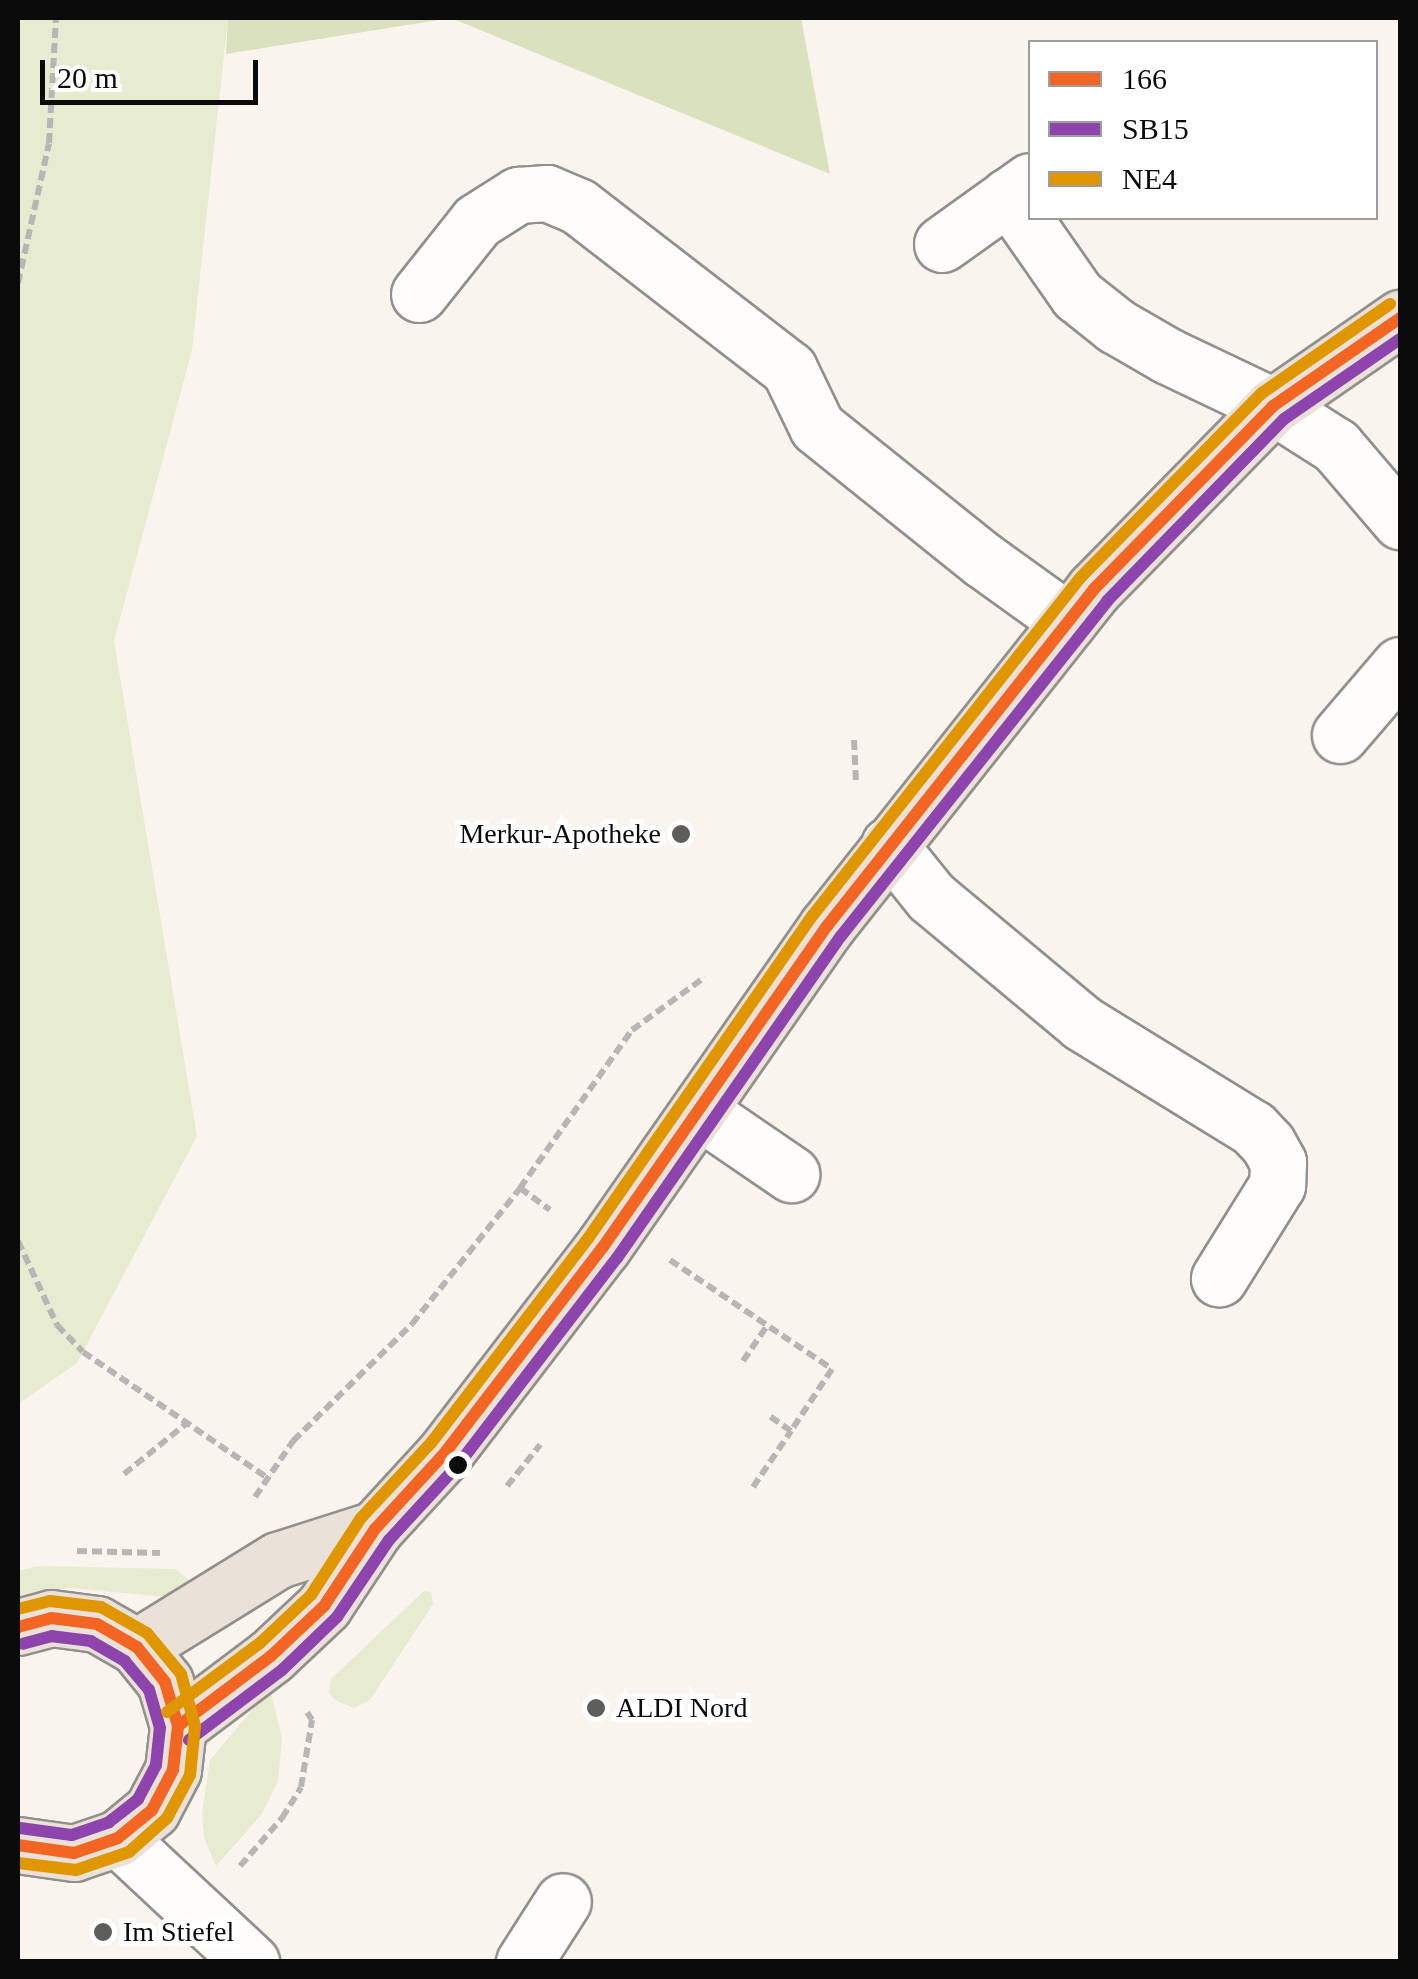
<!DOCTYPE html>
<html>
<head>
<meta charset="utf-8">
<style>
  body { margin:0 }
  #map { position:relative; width:1418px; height:1979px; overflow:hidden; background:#f9f4ee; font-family:"Times New Roman",serif }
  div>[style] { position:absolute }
  .green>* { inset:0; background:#e7ebd0 }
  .forest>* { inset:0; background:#d9e1bf }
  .path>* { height:6px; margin-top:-3px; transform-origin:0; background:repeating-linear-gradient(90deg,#b7b6b5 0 10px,transparent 0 15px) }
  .roads { filter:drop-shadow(2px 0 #92908d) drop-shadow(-2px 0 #92908d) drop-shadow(0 2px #92908d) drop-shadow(0 -2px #92908d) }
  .minor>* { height:55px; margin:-27.5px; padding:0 27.5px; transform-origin:27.5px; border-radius:27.5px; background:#fefdfc }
  .major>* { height:55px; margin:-27.5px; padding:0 27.5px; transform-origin:27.5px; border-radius:27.5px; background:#eae2d9 }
  .bus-1>* { height:12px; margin:-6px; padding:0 6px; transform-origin:6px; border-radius:6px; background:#f26522 }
  .bus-2>* { height:12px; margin:-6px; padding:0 6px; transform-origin:6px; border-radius:6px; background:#8e44ad }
  .bus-3>* { height:12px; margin:-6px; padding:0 6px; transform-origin:6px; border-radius:6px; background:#df9601 }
  .dots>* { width:28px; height:28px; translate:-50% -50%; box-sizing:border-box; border:5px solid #fff; border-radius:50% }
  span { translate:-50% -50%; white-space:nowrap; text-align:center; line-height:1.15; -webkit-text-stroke:10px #fff; paint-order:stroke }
  .poi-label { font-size:28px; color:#0b0b0b }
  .right { translate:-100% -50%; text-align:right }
  .left { translate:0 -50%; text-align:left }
  .frame { position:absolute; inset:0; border:20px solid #0b0b0b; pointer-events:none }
  .legend { position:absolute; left:1028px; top:40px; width:350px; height:180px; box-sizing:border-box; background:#fff; border:2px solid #9d9d9d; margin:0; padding:12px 18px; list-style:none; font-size:30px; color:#0b0b0b }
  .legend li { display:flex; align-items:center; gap:20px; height:50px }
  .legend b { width:50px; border:2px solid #9d9d9d }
  .scale { position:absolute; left:40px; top:60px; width:218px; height:45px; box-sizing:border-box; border:5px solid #0b0b0b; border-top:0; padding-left:12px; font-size:30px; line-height:35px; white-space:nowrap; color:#0b0b0b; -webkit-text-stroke:8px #fff; paint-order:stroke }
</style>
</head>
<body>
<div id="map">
  <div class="green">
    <div style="clip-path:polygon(18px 18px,228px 18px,192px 350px,114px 641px,197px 1136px,77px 1363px,18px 1404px)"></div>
    <div style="clip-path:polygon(38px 1566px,175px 1569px,196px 1585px,168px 1597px,71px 1588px,18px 1596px,18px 1571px)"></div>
    <div style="clip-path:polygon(424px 1591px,431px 1592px,433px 1604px,370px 1700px,354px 1708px,335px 1700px,329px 1693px,331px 1679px)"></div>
    <div style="clip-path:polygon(270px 1689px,282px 1738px,278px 1781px,262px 1814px,216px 1866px,204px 1837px,202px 1814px,210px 1760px)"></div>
  </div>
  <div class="forest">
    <div style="clip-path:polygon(228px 18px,801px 18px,830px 174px,451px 18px,226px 54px)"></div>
  </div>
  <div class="path">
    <div style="left:18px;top:283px;width:143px;rotate:-77.5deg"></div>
    <div style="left:49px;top:143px;width:125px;rotate:-86.8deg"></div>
    <div style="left:854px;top:740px;width:42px;rotate:87.3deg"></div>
    <div style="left:520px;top:1188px;width:37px;rotate:36deg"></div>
    <div style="left:18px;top:1241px;width:93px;rotate:65.1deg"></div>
    <div style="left:57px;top:1325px;width:37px;rotate:46deg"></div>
    <div style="left:83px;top:1352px;width:224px;rotate:34.3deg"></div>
    <div style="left:670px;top:1260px;width:195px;rotate:33.9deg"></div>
    <div style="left:832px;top:1369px;width:74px;rotate:123.5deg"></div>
    <div style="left:743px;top:1361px;width:42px;rotate:-55.6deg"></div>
    <div style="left:124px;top:1474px;width:81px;rotate:-39deg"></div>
    <div style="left:507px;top:1486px;width:53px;rotate:-51.2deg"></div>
    <div style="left:753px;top:1487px;width:68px;rotate:-55.8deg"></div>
    <div style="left:791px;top:1431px;width:28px;rotate:-145deg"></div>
    <div style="left:255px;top:1497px;width:68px;rotate:-55.8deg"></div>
    <div style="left:293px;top:1441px;width:167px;rotate:-44.5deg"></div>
    <div style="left:412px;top:1324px;width:174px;rotate:-51.5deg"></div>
    <div style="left:520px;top:1188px;width:194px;rotate:-54.7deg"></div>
    <div style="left:632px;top:1030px;width:90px;rotate:-36deg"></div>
    <div style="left:77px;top:1551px;width:83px;rotate:1.4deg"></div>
    <div style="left:240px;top:1866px;width:64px;rotate:-48.8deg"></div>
    <div style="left:282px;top:1818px;width:36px;rotate:-58deg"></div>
    <div style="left:301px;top:1787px;width:68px;rotate:-80.7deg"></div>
    <div style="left:312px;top:1720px;width:9px;rotate:-122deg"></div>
  </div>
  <div class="roads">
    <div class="minor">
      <div style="left:1008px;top:196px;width:121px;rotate:55.1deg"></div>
      <div style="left:1077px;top:295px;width:50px;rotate:38.5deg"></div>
      <div style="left:1116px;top:326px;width:60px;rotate:30deg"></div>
      <div style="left:1168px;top:356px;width:116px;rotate:25.5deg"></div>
      <div style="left:1273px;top:406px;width:75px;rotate:32.4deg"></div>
      <div style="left:1336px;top:446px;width:99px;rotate:49.5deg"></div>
      <div style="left:942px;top:244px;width:108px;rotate:-35.6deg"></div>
      <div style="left:419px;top:294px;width:93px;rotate:-51.5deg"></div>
      <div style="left:477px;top:221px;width:49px;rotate:-32.4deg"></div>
      <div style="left:518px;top:195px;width:29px;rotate:-4deg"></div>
      <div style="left:547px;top:193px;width:34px;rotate:23deg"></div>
      <div style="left:578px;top:206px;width:267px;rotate:37.7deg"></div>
      <div style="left:789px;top:369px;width:64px;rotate:64.2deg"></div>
      <div style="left:817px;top:427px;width:213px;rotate:38.7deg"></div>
      <div style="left:983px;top:560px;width:105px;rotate:35.7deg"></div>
      <div style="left:1340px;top:735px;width:92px;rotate:-49.4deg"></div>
      <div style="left:889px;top:845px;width:67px;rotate:51.1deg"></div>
      <div style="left:931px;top:897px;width:197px;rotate:39.8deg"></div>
      <div style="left:1082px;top:1023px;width:201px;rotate:31.6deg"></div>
      <div style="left:1253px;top:1128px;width:22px;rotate:47deg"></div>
      <div style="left:1268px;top:1144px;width:21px;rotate:61deg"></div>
      <div style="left:1278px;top:1162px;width:23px;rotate:92deg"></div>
      <div style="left:1277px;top:1185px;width:110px;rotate:121.9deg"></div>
      <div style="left:699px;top:1111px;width:112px;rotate:34.4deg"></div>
      <div style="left:118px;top:1838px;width:182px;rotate:43deg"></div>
      <div style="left:524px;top:1962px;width:72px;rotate:-57.4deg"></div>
    </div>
    <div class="major">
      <div style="left:18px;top:1627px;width:34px;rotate:-15deg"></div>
      <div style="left:51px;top:1618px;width:46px;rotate:7.4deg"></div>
      <div style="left:97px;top:1624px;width:46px;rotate:29.9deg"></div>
      <div style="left:137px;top:1647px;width:45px;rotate:51.3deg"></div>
      <div style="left:165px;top:1682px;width:46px;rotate:73.5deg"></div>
      <div style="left:178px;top:1726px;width:44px;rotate:96.5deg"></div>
      <div style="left:173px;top:1770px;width:45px;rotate:117.7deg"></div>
      <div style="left:152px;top:1810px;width:44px;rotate:140.5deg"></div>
      <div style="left:118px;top:1838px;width:46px;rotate:161.2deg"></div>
      <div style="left:74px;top:1853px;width:57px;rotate:-171.9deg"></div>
      <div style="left:137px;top:1647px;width:166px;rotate:-31.7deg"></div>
      <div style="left:278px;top:1560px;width:102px;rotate:-17.7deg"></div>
      <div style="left:178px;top:1726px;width:116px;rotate:-37deg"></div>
      <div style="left:271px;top:1656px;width:73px;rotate:-43.3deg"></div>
      <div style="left:324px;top:1606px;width:92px;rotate:-56.5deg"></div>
      <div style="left:375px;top:1529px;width:102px;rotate:-47.4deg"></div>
      <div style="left:444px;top:1454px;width:261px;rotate:-52.5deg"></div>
      <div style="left:603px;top:1247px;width:391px;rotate:-55.1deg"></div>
      <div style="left:827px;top:926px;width:430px;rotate:-51.6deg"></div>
      <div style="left:1094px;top:589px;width:256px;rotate:-45.6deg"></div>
      <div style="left:1273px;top:406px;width:155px;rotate:-34.7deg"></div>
    </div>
  </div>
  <div class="bus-1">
    <div style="left:18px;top:1627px;width:34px;rotate:-15deg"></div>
    <div style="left:51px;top:1618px;width:46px;rotate:7.4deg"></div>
    <div style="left:97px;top:1624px;width:46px;rotate:29.9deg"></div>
    <div style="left:137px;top:1647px;width:45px;rotate:51.3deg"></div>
    <div style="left:165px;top:1682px;width:46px;rotate:73.5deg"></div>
    <div style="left:178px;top:1726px;width:44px;rotate:96.5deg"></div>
    <div style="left:173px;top:1770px;width:45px;rotate:117.7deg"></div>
    <div style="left:152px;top:1810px;width:44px;rotate:140.5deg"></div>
    <div style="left:118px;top:1838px;width:46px;rotate:161.2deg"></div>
    <div style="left:74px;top:1853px;width:57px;rotate:-171.9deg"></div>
    <div style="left:178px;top:1726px;width:116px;rotate:-37deg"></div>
    <div style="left:271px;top:1656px;width:73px;rotate:-43.3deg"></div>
    <div style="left:324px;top:1606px;width:92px;rotate:-56.5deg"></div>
    <div style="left:375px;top:1529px;width:102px;rotate:-47.4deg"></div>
    <div style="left:444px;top:1454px;width:261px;rotate:-52.5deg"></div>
    <div style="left:603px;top:1247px;width:391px;rotate:-55.1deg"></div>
    <div style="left:827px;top:926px;width:430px;rotate:-51.6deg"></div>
    <div style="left:1094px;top:589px;width:256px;rotate:-45.6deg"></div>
    <div style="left:1273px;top:406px;width:155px;rotate:-34.7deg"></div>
  </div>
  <div class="bus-2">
    <div style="left:189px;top:1740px;width:116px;rotate:-37deg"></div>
    <div style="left:282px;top:1670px;width:76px;rotate:-43.9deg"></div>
    <div style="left:337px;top:1617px;width:93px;rotate:-56deg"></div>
    <div style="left:389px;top:1540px;width:102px;rotate:-47.4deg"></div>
    <div style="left:458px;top:1465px;width:261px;rotate:-52.5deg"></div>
    <div style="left:617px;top:1258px;width:392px;rotate:-55.2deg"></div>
    <div style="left:841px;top:936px;width:428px;rotate:-51.5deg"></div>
    <div style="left:1107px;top:601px;width:254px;rotate:-45.8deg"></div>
    <div style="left:1284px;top:419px;width:141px;rotate:-34.6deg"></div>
    <div style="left:20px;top:1828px;width:52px;rotate:7.7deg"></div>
    <div style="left:72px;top:1835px;width:39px;rotate:-19deg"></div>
    <div style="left:109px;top:1822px;width:37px;rotate:-38deg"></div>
    <div style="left:138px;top:1799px;width:38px;rotate:-62deg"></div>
    <div style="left:156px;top:1765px;width:37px;rotate:-84deg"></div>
    <div style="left:160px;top:1728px;width:40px;rotate:-106deg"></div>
    <div style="left:149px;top:1690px;width:38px;rotate:-130deg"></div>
    <div style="left:125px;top:1661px;width:39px;rotate:-150deg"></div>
    <div style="left:91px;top:1641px;width:39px;rotate:-173deg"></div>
    <div style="left:52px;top:1636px;width:30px;rotate:165deg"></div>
  </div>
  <div class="bus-3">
    <div style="left:18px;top:1609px;width:33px;rotate:-14deg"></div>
    <div style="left:50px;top:1601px;width:51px;rotate:6.7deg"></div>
    <div style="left:101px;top:1607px;width:53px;rotate:29.5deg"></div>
    <div style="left:147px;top:1633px;width:53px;rotate:50.3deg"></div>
    <div style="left:181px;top:1674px;width:54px;rotate:74.9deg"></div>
    <div style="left:195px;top:1726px;width:49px;rotate:95.8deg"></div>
    <div style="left:190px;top:1775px;width:49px;rotate:118.1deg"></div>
    <div style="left:167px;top:1818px;width:51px;rotate:138.2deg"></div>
    <div style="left:129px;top:1852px;width:56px;rotate:161.2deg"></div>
    <div style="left:76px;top:1870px;width:58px;rotate:-173.1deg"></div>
    <div style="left:167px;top:1712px;width:116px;rotate:-36.6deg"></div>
    <div style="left:260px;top:1643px;width:70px;rotate:-43.3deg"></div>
    <div style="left:311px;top:1595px;width:92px;rotate:-57deg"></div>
    <div style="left:361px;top:1518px;width:103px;rotate:-47deg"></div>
    <div style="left:431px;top:1443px;width:260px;rotate:-52.5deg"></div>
    <div style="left:589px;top:1237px;width:392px;rotate:-55.2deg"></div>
    <div style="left:813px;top:915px;width:430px;rotate:-51.6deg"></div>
    <div style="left:1080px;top:578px;width:260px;rotate:-45.5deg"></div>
    <div style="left:1262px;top:393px;width:156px;rotate:-34.8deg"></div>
  </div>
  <div class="dots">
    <div style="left:681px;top:834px;background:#5e5d5a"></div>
    <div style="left:458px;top:1465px;background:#0b0b0b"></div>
    <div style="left:596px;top:1708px;background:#5e5d5a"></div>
    <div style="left:103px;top:1932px;background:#5e5d5a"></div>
  </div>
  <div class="poi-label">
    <span class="right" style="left:661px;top:834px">Merkur-Apotheke</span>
    <span class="left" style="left:616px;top:1708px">ALDI Nord</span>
    <span class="left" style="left:123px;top:1932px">Im Stiefel</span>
  </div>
  <div class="frame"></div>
  <ul class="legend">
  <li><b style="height:12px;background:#f26522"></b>166</li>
  <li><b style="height:12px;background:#8e44ad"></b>SB15</li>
  <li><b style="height:12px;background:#df9601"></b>NE4</li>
  </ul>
  <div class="scale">20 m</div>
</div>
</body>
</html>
